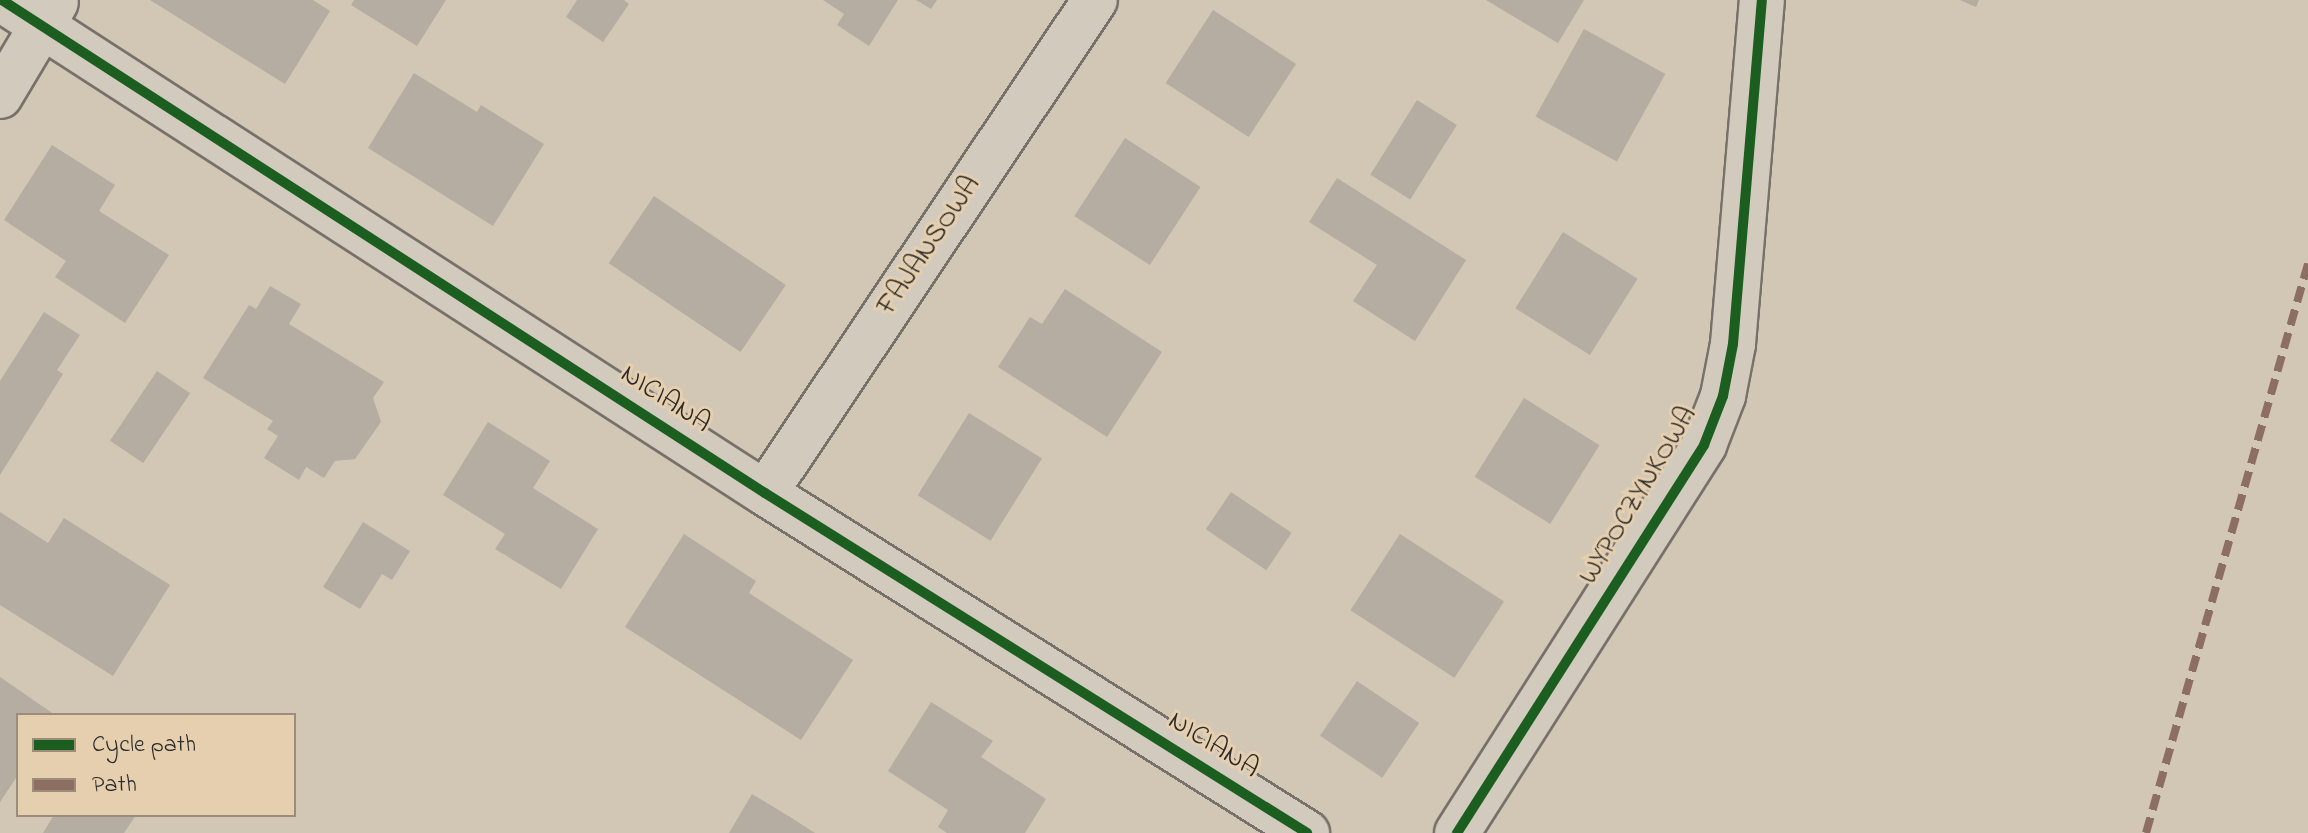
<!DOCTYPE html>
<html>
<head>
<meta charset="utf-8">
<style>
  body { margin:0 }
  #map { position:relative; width:2308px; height:833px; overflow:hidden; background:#d2c6b5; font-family:"Indie Flower",sans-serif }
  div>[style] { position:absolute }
  .building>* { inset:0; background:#b5ada1; transform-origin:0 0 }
  .roads { filter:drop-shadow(2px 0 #767169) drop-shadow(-2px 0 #767169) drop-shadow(0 2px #767169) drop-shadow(0 -2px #767169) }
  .minor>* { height:44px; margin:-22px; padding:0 22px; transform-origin:22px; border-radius:22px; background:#d3cabe }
  .quiet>* { height:8px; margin-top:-4px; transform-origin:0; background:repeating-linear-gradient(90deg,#8d6e63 0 16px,transparent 0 24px) }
  .cycleway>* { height:10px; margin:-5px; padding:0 5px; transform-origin:5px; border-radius:5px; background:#1b5e20 }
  span { translate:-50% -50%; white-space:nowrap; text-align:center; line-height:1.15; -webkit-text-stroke:6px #e5cfae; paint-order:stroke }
  .street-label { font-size:28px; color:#2b2b2b }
  .legend { position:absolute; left:16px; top:713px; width:280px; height:104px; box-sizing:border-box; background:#e5cfae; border:2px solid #9b8d7a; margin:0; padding:10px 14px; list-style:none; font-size:24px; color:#2b2b2b }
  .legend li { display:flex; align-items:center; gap:16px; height:40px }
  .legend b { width:40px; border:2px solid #9b8d7a }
</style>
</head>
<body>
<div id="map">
  <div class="building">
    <div style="clip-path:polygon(150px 0,313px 0,330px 11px,285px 84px)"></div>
    <div style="clip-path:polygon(354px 0,446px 0,417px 46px,351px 5px)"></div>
    <div style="clip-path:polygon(577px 0,624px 0,629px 4px,603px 42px,566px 17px)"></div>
    <div style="clip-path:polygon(823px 0,898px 0,869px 46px,837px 25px,844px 14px)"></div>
    <div style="clip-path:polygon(916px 0,937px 0,931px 9px)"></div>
    <div style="clip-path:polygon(1486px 0,1584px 0,1558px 43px)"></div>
    <div style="clip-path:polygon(1960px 0,1979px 0,1976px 7px)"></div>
    <div style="left:1213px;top:10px;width:99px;height:87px;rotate:33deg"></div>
    <div style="left:1584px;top:29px;width:93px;height:100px;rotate:29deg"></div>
    <div style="clip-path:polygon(414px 73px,477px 112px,481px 105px,544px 144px,493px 226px,368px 148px)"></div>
    <div style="left:1417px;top:100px;width:47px;height:88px;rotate:32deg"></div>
    <div style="left:1125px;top:138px;width:90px;height:93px;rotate:33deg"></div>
    <div style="clip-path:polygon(52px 145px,115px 185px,99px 211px,169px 255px,125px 323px,55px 277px,66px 261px,4px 220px)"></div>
    <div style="clip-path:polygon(1337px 178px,1466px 260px,1415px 341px,1353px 301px,1377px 265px,1309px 222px)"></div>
    <div style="left:654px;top:196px;width:159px;height:81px;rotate:34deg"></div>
    <div style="left:1563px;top:232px;width:88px;height:90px;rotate:32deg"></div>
    <div style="clip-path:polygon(270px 286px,301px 304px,289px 324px,384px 382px,373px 398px,381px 422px,355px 459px,335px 461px,324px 478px,306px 467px,299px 480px,264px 458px,278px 436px,267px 429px,273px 421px,203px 378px,249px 305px,256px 309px)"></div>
    <div style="clip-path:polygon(1065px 289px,1162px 352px,1107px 437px,998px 367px,1030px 317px,1042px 324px)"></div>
    <div style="clip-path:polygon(44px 312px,80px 335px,57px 370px,63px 374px,0 475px,0 381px)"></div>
    <div style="left:157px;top:371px;width:40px;height:84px;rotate:34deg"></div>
    <div style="left:1524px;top:398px;width:89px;height:93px;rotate:32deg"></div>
    <div style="left:969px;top:413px;width:86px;height:97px;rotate:32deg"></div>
    <div style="clip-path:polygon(488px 422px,550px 461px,533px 488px,598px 529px,561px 589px,495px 549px,505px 534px,443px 495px)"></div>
    <div style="left:1231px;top:492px;width:73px;height:45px;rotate:34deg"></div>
    <div style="clip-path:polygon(0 512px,48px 543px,64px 518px,170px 585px,113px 676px,0 605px)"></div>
    <div style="clip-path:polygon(363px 522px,410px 551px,392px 580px,382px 574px,360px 609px,323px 587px)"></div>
    <div style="clip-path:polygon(684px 534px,756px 581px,749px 593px,853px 660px,801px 740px,625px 627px)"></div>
    <div style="left:1400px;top:534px;width:124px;height:91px;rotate:33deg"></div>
    <div style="clip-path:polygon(0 677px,55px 715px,18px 715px,18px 775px,0 802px)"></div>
    <div style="left:1357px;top:681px;width:75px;height:66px;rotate:34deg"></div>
    <div style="clip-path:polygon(931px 702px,993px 741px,981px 757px,1046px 799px,1025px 833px,947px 833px,938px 827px,948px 810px,888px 771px)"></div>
    <div style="clip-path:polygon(752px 794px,790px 817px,815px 833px,729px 833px)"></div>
    <div style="clip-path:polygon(54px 815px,136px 815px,124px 833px,43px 833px)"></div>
  </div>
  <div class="roads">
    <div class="minor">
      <div style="left:2px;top:0;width:908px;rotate:32.87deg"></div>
      <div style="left:765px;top:493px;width:640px;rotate:32.1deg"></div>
      <div style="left:0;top:96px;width:109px;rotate:-59.2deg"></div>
      <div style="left:765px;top:493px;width:593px;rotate:-56.2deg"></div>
      <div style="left:1457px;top:833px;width:460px;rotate:-57.5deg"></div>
      <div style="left:1704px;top:445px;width:53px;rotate:-68.8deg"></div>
      <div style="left:1723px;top:396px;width:53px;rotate:-79.1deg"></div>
      <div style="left:1733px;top:344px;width:345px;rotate:-85.2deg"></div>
    </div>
  </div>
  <div class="quiet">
    <div style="left:2146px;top:833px;width:592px;rotate:-74.11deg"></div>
  </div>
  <div class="cycleway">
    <div style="left:2px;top:0;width:908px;rotate:32.87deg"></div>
    <div style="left:765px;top:493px;width:640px;rotate:32.1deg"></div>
    <div style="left:1457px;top:833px;width:460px;rotate:-57.5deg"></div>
    <div style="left:1704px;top:445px;width:53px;rotate:-68.8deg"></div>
    <div style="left:1723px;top:396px;width:53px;rotate:-79.1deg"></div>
    <div style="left:1733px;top:344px;width:345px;rotate:-85.2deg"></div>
  </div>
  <div class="street-label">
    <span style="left:930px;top:246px;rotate:-56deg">FAJANSOWA</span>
    <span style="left:665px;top:400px;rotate:33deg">NICIANA</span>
    <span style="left:1639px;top:496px;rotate:-59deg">WYPOCZYNKOWA</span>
    <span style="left:1213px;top:746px;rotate:32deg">NICIANA</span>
  </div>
  <ul class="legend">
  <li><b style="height:10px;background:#1b5e20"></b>Cycle path</li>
  <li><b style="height:10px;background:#8d6e63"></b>Path</li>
  </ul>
</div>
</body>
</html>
